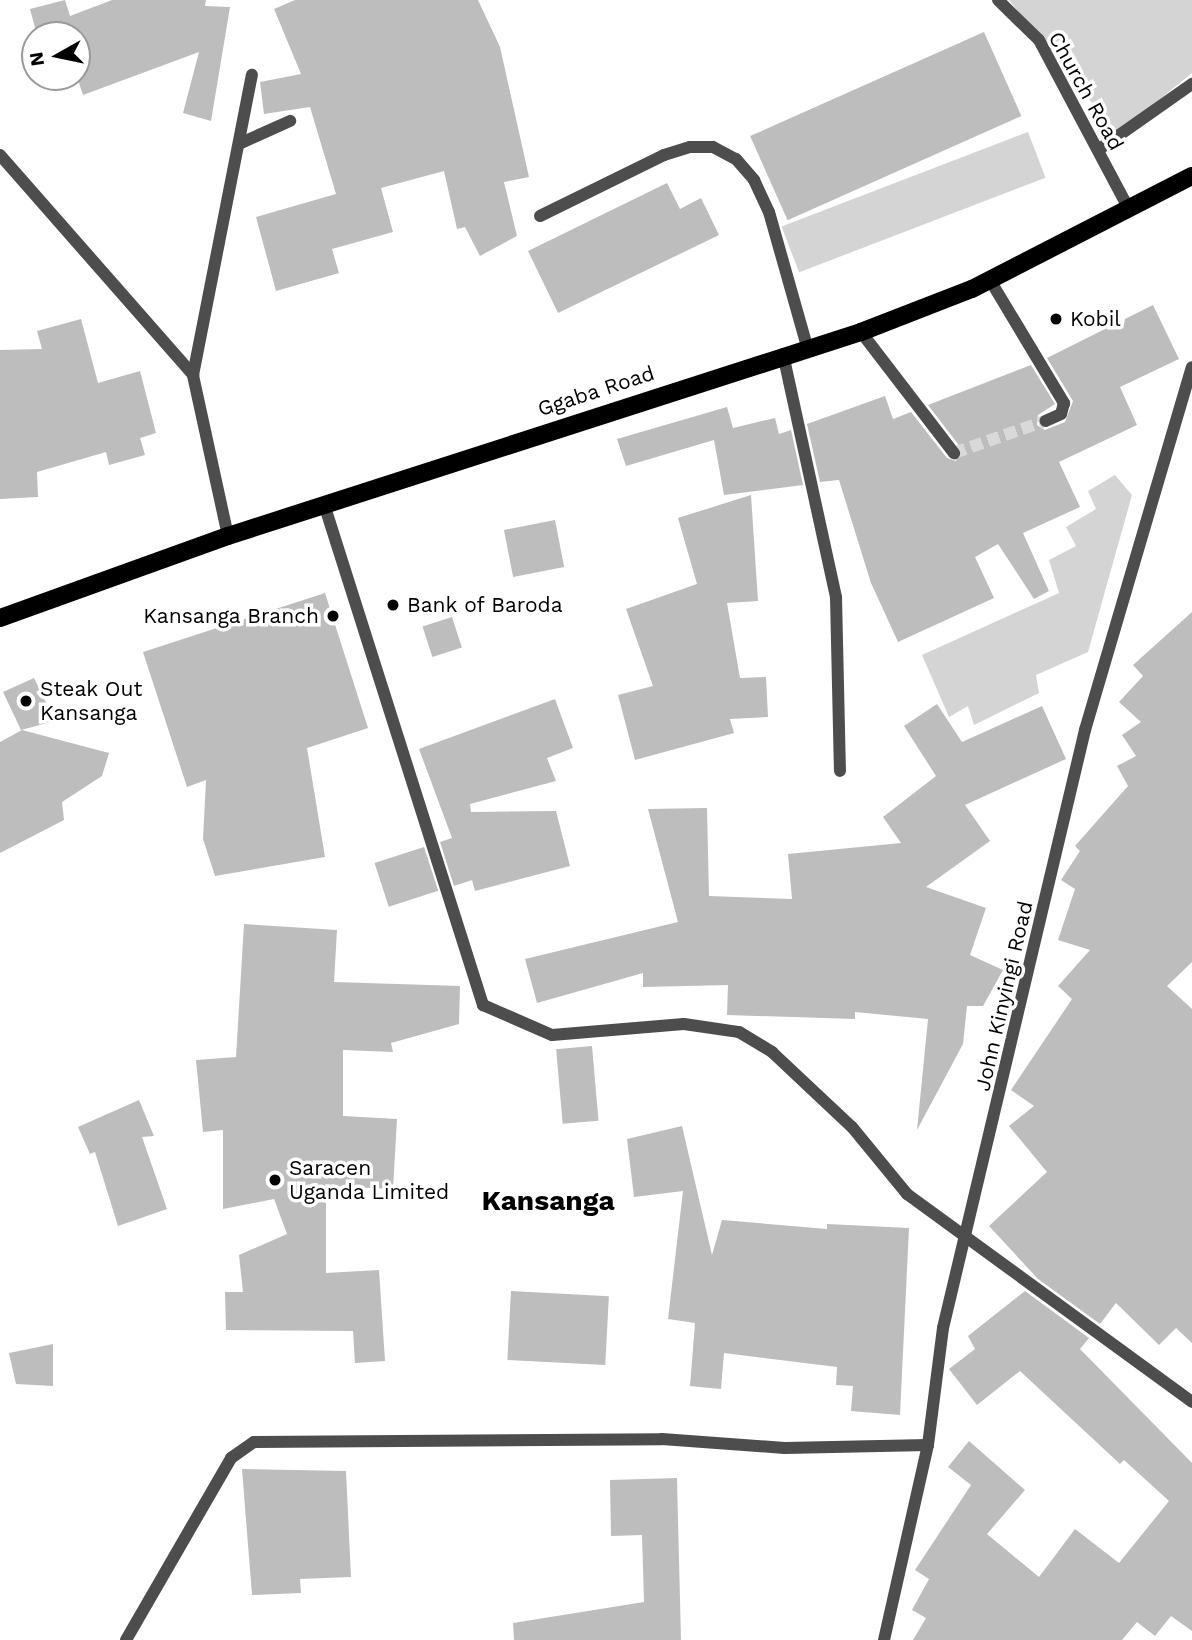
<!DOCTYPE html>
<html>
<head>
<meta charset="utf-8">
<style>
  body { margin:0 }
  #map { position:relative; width:1192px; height:1640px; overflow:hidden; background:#fff; font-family:"Work Sans",sans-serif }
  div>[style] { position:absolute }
  .green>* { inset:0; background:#d4d4d4; transform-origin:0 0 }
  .building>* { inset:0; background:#bdbdbd; transform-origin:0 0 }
  .minor-tunnel>* { height:12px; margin-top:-6px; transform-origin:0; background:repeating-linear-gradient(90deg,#d9d9d9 0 12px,transparent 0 18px) }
  .minor>* { height:12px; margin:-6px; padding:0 6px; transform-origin:6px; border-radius:6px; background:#4d4d4d }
  .major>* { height:18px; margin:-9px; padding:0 9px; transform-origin:9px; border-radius:9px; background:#000 }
  .dots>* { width:19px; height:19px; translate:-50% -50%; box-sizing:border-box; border:4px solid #fff; border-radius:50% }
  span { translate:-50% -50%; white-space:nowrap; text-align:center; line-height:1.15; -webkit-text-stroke:7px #fff; paint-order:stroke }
  .street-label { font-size:21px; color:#000 }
  .poi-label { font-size:21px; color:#000 }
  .left { translate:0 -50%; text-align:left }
  .right { translate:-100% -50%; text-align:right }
  .district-label { font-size:28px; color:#000; font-weight:700 }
  .north { position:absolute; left:21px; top:21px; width:70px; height:70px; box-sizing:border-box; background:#fff; border:2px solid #999; border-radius:50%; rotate:261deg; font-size:19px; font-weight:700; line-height:28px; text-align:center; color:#000 }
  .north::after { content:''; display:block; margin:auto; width:24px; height:32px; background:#000; clip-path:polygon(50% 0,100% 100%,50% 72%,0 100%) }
</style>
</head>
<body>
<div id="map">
  <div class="green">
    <div style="clip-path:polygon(1009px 0,1192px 0,1192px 73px,1117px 134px)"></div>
    <div style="left:1028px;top:132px;width:49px;height:264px;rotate:69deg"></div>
    <div style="clip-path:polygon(1115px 475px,1132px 495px,1088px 652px,1036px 675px,1039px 693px,974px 725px,968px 706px,949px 717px,922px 655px,1059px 593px,1049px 560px,1076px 546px,1066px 527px,1096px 509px,1088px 491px)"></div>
  </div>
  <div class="building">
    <div style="clip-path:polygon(65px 0,70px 16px,112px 0,206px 0,205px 6px,230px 7px,211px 121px,183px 113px,199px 52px,83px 95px,77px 77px,77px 35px,37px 35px,30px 9px)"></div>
    <div style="clip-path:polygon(295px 0,478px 0,500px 47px,529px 177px,504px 182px,517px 236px,480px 256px,465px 227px,457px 229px,444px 171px,381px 188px,393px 232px,332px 249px,339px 273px,276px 291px,256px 217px,336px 194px,310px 107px,264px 114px,260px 82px,301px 74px,274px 9px)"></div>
    <div style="left:984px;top:32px;width:92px;height:256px;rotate:66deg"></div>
    <div style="clip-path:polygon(667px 183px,680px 209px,701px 198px,719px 235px,558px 313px,528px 251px)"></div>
    <div style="clip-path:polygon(1153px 305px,1179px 359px,1120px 387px,1137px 425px,1059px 462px,1080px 507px,1023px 533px,1049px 591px,1034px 599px,998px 544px,975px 557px,994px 598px,898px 642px,871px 583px,839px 480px,820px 482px,807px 424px,885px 396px,893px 419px,911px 412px,947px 458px,956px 461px,961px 448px,928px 405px,1031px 365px,1055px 404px,1038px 415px,1037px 425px,1045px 430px,1065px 422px,1073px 401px,1047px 358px)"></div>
    <div style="clip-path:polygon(81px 319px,98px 383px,140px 371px,156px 433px,140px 438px,145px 455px,109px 465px,106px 452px,37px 472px,38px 497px,0 499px,0 350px,42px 349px,37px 331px)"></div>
    <div style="clip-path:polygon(727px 407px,733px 428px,775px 418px,779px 434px,791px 430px,803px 485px,724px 495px,714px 440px,626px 466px,617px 439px)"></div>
    <div style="clip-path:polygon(751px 495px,758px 601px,727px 603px,740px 678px,766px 677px,768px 717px,730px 719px,734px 733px,635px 760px,618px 695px,653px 686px,626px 609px,697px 584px,678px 518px)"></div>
    <div style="left:555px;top:520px;width:48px;height:52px;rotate:79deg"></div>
    <div style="clip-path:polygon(325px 593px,368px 728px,307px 748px,325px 857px,215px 876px,203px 839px,206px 780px,187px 787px,143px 652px)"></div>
    <div style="clip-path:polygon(1192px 612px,1192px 962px,1167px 986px,1192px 1009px,1192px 1343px,1176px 1328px,1159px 1345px,1116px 1303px,1100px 1324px,1038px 1279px,989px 1226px,1047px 1172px,1009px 1126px,1034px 1106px,1011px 1090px,1072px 999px,1058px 986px,1090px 950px,1058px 940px,1075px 889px,1061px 880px,1080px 851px,1075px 846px,1128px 786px,1117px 766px,1136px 756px,1122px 735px,1141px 722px,1119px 702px,1143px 676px,1133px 665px)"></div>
    <div style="left:452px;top:617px;width:32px;height:31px;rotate:72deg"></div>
    <div style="clip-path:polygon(34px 678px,55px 721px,21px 730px,3px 692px)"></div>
    <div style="clip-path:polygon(555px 699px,573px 748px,547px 758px,556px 781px,470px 804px,471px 812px,556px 811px,570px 866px,475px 891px,472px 880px,454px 886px,440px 842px,452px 838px,419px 749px)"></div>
    <div style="clip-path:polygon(937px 704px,962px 742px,1042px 706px,1066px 759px,965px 805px,990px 841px,926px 887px,986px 908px,970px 955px,1003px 970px,983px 1006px,967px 1006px,963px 1044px,917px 1130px,928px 1019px,855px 1012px,855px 1019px,727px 1015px,728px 985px,643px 987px,643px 973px,537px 1003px,525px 959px,678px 922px,648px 809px,707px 808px,709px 896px,792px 899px,788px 854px,901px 843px,883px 817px,936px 776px,904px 726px)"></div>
    <div style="clip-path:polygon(22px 730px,109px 753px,102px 776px,62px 802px,64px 820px,0 853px,0 742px)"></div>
    <div style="left:424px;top:847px;width:46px;height:52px;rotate:72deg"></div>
    <div style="clip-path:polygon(244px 924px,337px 930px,334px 982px,460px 986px,459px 1024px,391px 1043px,393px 1052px,343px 1050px,343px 1116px,397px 1119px,393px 1189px,326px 1186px,326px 1273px,379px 1270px,385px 1361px,355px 1363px,353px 1331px,226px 1330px,225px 1292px,243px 1292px,239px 1255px,287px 1234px,274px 1199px,223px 1209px,223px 1130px,203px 1132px,196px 1060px,236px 1057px)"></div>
    <div style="left:592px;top:1046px;width:75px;height:36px;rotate:85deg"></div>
    <div style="clip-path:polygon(139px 1100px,154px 1136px,142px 1137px,167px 1209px,118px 1226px,95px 1152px,90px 1154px,78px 1127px)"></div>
    <div style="clip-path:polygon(682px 1126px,712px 1255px,722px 1220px,827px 1229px,827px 1224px,909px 1228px,900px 1415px,851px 1411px,853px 1386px,836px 1385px,837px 1367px,724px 1353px,721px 1389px,690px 1386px,695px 1323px,668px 1319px,683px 1191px,634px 1197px,627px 1139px)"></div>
    <div style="left:511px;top:1291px;width:98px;height:69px;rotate:3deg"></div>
    <div style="clip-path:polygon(1025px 1291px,1089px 1338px,1080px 1349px,1192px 1463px,1192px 1631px,1171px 1616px,1155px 1636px,1137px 1622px,1122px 1640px,913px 1640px,926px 1618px,912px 1610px,929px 1579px,915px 1570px,971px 1485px,948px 1467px,969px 1441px,1025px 1490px,987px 1534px,1039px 1577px,1075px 1529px,1119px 1563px,1169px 1501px,1124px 1460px,1120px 1464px,1020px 1371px,977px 1405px,949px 1369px,975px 1349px,968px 1336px)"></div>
    <div style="clip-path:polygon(53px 1344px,53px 1386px,16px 1384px,9px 1353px)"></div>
    <div style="clip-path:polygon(242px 1469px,346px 1471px,351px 1577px,300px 1579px,301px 1593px,252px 1595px)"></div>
    <div style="clip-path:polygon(677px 1478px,681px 1640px,514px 1640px,513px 1623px,644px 1602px,642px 1535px,611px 1536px,610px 1480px)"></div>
  </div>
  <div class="minor-tunnel">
    <div style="left:954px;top:453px;width:96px;rotate:-19.4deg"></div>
  </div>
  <div class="minor">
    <div style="left:998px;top:0;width:57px;rotate:44.3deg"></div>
    <div style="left:1039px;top:40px;width:191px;rotate:62deg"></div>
    <div style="left:241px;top:143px;width:54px;rotate:-24.2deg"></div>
    <div style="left:1098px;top:150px;width:115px;rotate:-35.1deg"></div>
    <div style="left:0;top:155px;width:293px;rotate:48.7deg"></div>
    <div style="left:540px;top:216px;width:138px;rotate:-26.2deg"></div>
    <div style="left:664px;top:155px;width:27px;rotate:-17deg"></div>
    <div style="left:690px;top:147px;width:23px"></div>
    <div style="left:713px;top:147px;width:26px;rotate:28deg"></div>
    <div style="left:736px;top:159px;width:28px;rotate:49deg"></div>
    <div style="left:754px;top:180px;width:35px;rotate:65deg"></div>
    <div style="left:769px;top:212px;width:139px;rotate:74.2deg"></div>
    <div style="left:990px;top:280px;width:144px;rotate:59deg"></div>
    <div style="left:1064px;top:403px;width:11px;rotate:105deg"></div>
    <div style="left:1061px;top:414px;width:17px;rotate:156deg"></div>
    <div style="left:861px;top:332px;width:153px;rotate:52.5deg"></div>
    <div style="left:783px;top:354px;width:249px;rotate:77.7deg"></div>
    <div style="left:836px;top:597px;width:174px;rotate:88.7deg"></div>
    <div style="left:324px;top:504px;width:526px;rotate:72.39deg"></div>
    <div style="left:483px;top:1005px;width:75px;rotate:23.5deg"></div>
    <div style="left:552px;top:1035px;width:132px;rotate:-4.8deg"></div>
    <div style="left:684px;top:1024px;width:56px;rotate:8.3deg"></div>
    <div style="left:739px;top:1032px;width:39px;rotate:31deg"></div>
    <div style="left:772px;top:1052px;width:110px;rotate:43.2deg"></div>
    <div style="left:852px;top:1127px;width:87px;rotate:50.6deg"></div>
    <div style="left:907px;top:1194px;width:353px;rotate:36.1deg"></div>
    <div style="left:228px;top:536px;width:165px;rotate:-102.3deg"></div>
    <div style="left:193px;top:375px;width:306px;rotate:-78.9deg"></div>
    <div style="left:126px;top:1640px;width:210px;rotate:-60deg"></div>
    <div style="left:231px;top:1458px;width:28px;rotate:-35deg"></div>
    <div style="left:254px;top:1442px;width:408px;rotate:-0.4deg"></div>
    <div style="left:662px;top:1439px;width:123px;rotate:4.2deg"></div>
    <div style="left:785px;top:1448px;width:143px;rotate:-1.2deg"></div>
    <div style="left:884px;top:1640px;width:200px;rotate:-77.3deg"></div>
    <div style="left:928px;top:1445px;width:118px;rotate:-82.7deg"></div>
    <div style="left:943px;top:1328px;width:615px;rotate:-76.64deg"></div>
    <div style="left:1085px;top:730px;width:378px;rotate:-73.6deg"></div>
  </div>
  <div class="major">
    <div style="left:0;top:618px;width:242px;rotate:-19.8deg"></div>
    <div style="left:228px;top:536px;width:665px;rotate:-17.86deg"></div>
    <div style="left:861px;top:332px;width:119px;rotate:-21.2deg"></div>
    <div style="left:972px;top:289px;width:247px;rotate:-27.2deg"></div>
  </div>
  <div class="dots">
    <div style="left:1056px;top:319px;background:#000"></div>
    <div style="left:393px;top:605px;background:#000"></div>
    <div style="left:333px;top:616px;background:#000"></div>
    <div style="left:26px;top:701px;background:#000"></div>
    <div style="left:275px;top:1180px;background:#000"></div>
  </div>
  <div class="street-label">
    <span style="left:1086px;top:91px;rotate:61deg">Church Road</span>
    <span style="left:596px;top:391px;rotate:-18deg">Ggaba Road</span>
    <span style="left:1004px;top:996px;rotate:-77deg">John Kinyingi Road</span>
  </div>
  <div class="poi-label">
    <span class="left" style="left:1070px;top:319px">Kobil</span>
    <span class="left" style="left:407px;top:605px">Bank of Baroda</span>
    <span class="right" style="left:319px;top:616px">Kansanga Branch</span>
    <span class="left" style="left:40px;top:701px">Steak Out<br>Kansanga</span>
    <span class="left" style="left:289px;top:1180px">Saracen<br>Uganda Limited</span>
  </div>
  <div class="district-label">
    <span style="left:548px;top:1201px">Kansanga</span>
  </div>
  <div class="north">N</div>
</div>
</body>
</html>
